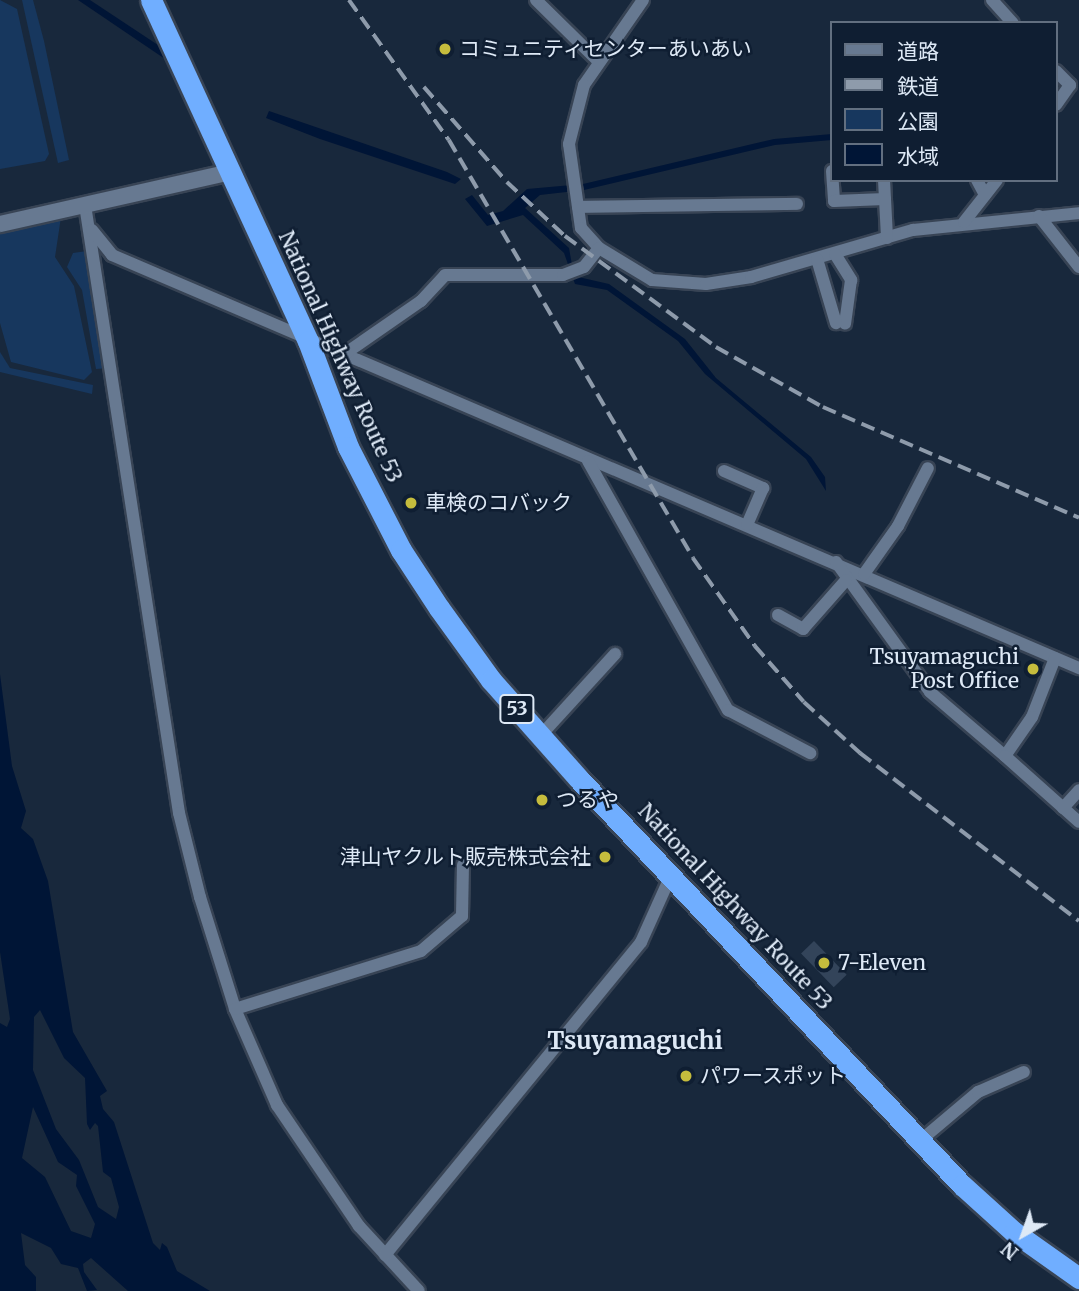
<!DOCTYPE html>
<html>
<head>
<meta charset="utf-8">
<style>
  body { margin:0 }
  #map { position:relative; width:1079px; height:1291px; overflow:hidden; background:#18283c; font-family:Merriweather,"Noto Sans JP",serif }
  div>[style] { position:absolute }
  .green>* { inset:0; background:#17375e }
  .water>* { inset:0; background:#001536 }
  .building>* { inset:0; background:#33445a; transform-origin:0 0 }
  .roads { filter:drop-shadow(2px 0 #384455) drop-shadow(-2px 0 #384455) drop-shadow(0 2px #384455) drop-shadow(0 -2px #384455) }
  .street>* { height:12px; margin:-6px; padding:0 6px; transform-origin:6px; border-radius:6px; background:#677991 }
  .secondary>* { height:16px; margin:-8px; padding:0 8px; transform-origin:8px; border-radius:8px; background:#677991 }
  .highway>* { height:21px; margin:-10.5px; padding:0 10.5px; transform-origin:10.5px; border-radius:10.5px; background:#70aeff }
  .rail>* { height:3.5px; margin-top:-1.75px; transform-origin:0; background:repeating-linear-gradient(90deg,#8e9bab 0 14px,transparent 0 21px) }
  .dots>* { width:19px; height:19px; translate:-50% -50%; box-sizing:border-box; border:4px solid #0f1e32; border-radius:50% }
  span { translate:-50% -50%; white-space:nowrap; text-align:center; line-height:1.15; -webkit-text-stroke:5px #0f1e32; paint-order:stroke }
  .shield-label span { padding:2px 5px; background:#0f1e32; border:2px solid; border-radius:5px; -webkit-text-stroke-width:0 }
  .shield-label { font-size:19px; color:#dee9f6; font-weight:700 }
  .poi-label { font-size:21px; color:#dee9f6 }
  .left { translate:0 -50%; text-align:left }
  .right { translate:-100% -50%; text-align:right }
  .street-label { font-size:21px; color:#dee9f6 }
  .quarter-label { font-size:24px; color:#dee9f6; font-weight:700 }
  .legend { position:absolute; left:830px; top:21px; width:228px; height:161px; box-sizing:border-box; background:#0f1e32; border:2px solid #626f80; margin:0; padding:9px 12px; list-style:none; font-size:21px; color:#dee9f6 }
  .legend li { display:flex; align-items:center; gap:14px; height:35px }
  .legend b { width:35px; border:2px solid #626f80 }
  .north { position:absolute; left:988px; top:1200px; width:70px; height:70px; -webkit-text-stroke:5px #0f1e32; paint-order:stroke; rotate:220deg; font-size:19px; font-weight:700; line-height:28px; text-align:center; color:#dee9f6 }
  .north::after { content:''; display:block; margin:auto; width:24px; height:32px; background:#dee9f6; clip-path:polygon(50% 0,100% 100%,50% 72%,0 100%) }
</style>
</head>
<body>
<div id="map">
  <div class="green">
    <div style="clip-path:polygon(0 0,17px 9px,49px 154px,45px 161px,0 169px)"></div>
    <div style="clip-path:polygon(22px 0,33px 0,44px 41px,69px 160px,58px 163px)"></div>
    <div style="clip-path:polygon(61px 217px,55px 257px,74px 286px,92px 372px,84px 380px,11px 362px,0 323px,0 231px)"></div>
    <div style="clip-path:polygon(87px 251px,108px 368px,96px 369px,82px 290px,67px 267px,73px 253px)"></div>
    <div style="clip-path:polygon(0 352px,10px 368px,93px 385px,92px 394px,0 372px)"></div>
  </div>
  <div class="water">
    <div style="clip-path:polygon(78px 0,90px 0,164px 49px,168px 61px)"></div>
    <div style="clip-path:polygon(269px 111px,447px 172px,461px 179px,455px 184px,320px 139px,266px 118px)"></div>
    <div style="clip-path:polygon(832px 134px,832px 140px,775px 145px,584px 190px,540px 195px,525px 208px,569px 248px,574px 276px,609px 284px,685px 339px,716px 378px,811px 457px,825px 477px,826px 491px,806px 459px,705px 374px,678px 341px,607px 290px,575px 284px,564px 253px,523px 215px,487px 226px,465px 199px,472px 195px,488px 215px,503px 211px,527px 189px,583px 184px,774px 139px)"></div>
    <div style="clip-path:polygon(evenodd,0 674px,12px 766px,26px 811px,21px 828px,33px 839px,48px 881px,73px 1032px,107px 1091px,100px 1096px,103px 1109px,114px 1122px,153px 1243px,160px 1250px,162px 1243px,167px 1247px,177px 1271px,210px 1291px,128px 1291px,91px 1258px,83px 1264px,84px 1272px,97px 1290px,87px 1291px,78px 1268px,61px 1264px,51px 1248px,21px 1233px,25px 1265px,36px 1277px,36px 1291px,0 1291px,0 1023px,7px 1027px,10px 1019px,0 952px,0 674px,40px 1010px,64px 1058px,85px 1078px,87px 1124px,90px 1130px,95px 1123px,98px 1126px,103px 1172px,111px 1178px,119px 1207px,116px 1219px,98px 1207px,79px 1160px,56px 1129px,33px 1070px,34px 1017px,40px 1010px,0 674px,33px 1107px,58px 1162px,77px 1175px,76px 1186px,95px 1224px,91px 1238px,71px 1231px,45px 1177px,22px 1158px,33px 1107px)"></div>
  </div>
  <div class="building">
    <div style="left:814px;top:941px;width:47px;height:18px;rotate:46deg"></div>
  </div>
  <div class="roads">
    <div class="street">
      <div style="left:536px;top:0;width:87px;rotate:44.5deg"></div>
      <div style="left:643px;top:0;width:103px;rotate:124.8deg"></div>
      <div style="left:584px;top:85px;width:61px;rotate:104.3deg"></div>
      <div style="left:569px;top:144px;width:85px;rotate:81.9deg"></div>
      <div style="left:581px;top:228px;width:27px;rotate:48deg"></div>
      <div style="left:599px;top:248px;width:62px;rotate:31.1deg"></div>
      <div style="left:652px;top:280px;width:54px;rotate:4.2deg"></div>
      <div style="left:706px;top:284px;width:46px;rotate:-8.8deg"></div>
      <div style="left:751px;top:277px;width:169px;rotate:-16.2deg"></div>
      <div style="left:913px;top:230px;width:167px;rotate:-5.8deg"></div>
      <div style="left:992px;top:0;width:31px;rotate:48deg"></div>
      <div style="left:1056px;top:71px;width:20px;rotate:45deg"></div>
      <div style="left:1070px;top:85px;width:24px;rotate:125deg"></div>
      <div style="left:832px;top:171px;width:30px;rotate:86deg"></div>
      <div style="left:834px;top:201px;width:51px;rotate:-2.2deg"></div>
      <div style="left:884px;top:180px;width:58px;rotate:87deg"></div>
      <div style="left:977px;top:180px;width:17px;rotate:62deg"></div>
      <div style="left:85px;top:205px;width:615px;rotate:81.21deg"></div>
      <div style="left:179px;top:813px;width:87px;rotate:76deg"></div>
      <div style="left:200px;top:897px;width:117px;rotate:72.6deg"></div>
      <div style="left:235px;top:1009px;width:105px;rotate:66.4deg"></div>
      <div style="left:277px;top:1105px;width:146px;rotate:55.9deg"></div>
      <div style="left:359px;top:1226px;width:88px;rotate:47.3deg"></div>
      <div style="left:578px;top:207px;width:219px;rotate:-0.8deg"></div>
      <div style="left:1039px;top:216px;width:65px;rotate:51.9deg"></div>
      <div style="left:964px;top:222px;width:53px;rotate:-51.8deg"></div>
      <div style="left:92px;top:230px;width:32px;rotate:51deg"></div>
      <div style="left:112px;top:255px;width:1052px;rotate:23.13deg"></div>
      <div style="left:835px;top:254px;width:31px;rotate:58deg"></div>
      <div style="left:851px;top:280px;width:44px;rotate:97.8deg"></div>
      <div style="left:817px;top:259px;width:67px;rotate:73.5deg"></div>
      <div style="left:343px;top:355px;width:95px;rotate:-34.7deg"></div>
      <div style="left:421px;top:301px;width:35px;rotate:-47deg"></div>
      <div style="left:445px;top:275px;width:118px"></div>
      <div style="left:563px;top:275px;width:22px;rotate:-21deg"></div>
      <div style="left:584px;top:267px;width:24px;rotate:-52deg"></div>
      <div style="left:588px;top:461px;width:286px;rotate:60.7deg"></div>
      <div style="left:728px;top:710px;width:93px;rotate:27.7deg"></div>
      <div style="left:724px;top:471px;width:43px;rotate:23.6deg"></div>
      <div style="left:763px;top:488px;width:40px;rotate:113.4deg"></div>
      <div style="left:836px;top:562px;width:160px;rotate:54.1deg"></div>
      <div style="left:930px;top:692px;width:99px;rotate:40.5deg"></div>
      <div style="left:864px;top:574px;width:59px;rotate:-54.7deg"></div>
      <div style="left:898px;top:526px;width:65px;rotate:-62.7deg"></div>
      <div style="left:778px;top:615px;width:29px;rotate:29deg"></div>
      <div style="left:803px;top:629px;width:65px;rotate:-48.7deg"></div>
      <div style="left:1055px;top:658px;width:63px;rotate:111.3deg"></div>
      <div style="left:1032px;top:717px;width:47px;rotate:124.7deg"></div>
      <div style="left:1005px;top:756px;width:99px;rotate:41.7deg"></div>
      <div style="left:541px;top:735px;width:110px;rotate:-47.6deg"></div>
      <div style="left:1063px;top:808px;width:24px;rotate:-48deg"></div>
      <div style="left:235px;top:1009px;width:195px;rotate:-17.3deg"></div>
      <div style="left:421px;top:951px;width:54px;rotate:-40.5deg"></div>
      <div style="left:462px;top:916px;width:51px;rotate:-88.9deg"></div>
      <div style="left:921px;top:1140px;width:75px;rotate:-40.1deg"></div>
      <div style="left:978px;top:1092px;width:50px;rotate:-23.5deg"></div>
      <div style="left:385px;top:1255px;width:404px;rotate:-50.7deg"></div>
      <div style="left:641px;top:942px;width:76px;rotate:-65.8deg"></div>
    </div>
    <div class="secondary">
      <div style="left:0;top:224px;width:237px;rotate:-12.7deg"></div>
    </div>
    <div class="highway">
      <div style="left:151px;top:0;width:375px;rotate:65.3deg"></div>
      <div style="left:308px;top:341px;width:113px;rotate:69.3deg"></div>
      <div style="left:348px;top:447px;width:116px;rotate:62.8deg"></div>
      <div style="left:401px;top:550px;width:69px;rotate:56.8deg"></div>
      <div style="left:439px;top:608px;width:89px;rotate:54.2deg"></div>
      <div style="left:491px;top:680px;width:131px;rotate:48.4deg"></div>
      <div style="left:578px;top:778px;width:560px;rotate:46.67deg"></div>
      <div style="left:962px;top:1185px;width:70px;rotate:42.1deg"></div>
      <div style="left:1014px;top:1232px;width:80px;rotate:35.3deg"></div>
    </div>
  </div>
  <div class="rail">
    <div style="left:349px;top:0;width:172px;rotate:54.5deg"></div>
    <div style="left:449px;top:140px;width:484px;rotate:59.7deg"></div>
    <div style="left:693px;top:558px;width:108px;rotate:54.8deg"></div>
    <div style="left:755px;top:646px;width:74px;rotate:48.8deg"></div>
    <div style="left:804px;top:702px;width:76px;rotate:42.3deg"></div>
    <div style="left:860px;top:753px;width:276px;rotate:37.5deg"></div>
    <div style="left:424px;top:87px;width:126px;rotate:48.9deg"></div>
    <div style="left:507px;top:182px;width:79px;rotate:43deg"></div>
    <div style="left:565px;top:236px;width:187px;rotate:36.3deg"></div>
    <div style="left:716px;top:347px;width:123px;rotate:29.3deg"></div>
    <div style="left:823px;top:407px;width:279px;rotate:23.4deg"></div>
  </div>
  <div class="dots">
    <div style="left:445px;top:49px;background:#c5bc3d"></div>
    <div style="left:411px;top:503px;background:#c5bc3d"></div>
    <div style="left:1033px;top:669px;background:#c5bc3d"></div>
    <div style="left:542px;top:800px;background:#c5bc3d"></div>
    <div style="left:605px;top:857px;background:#c5bc3d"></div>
    <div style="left:824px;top:963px;background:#c5bc3d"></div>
    <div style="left:686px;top:1076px;background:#c5bc3d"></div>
  </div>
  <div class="shield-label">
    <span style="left:517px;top:709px">53</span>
  </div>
  <div class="poi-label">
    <span class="left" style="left:459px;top:49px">コミュニティセンターあいあい</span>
    <span class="left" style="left:425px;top:503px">車検のコバック</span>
    <span class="right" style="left:1019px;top:669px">Tsuyamaguchi<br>Post Office</span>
    <span class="left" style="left:556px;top:800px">つるや</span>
    <span class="right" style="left:591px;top:857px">津山ヤクルト販売株式会社</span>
    <span class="left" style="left:838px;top:963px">7-Eleven</span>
    <span class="left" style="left:700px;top:1076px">パワースポット</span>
  </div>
  <div class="street-label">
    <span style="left:340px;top:357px;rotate:66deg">National Highway Route 53</span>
    <span style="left:735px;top:907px;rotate:47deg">National Highway Route 53</span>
  </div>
  <div class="quarter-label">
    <span style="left:635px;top:1041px">Tsuyamaguchi</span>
  </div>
  <ul class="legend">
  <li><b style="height:9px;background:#677991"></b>道路</li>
  <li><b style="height:9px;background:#8e9bab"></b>鉄道</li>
  <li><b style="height:19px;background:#17375e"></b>公園</li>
  <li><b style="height:19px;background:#001536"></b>水域</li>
  </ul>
  <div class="north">N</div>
</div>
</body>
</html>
